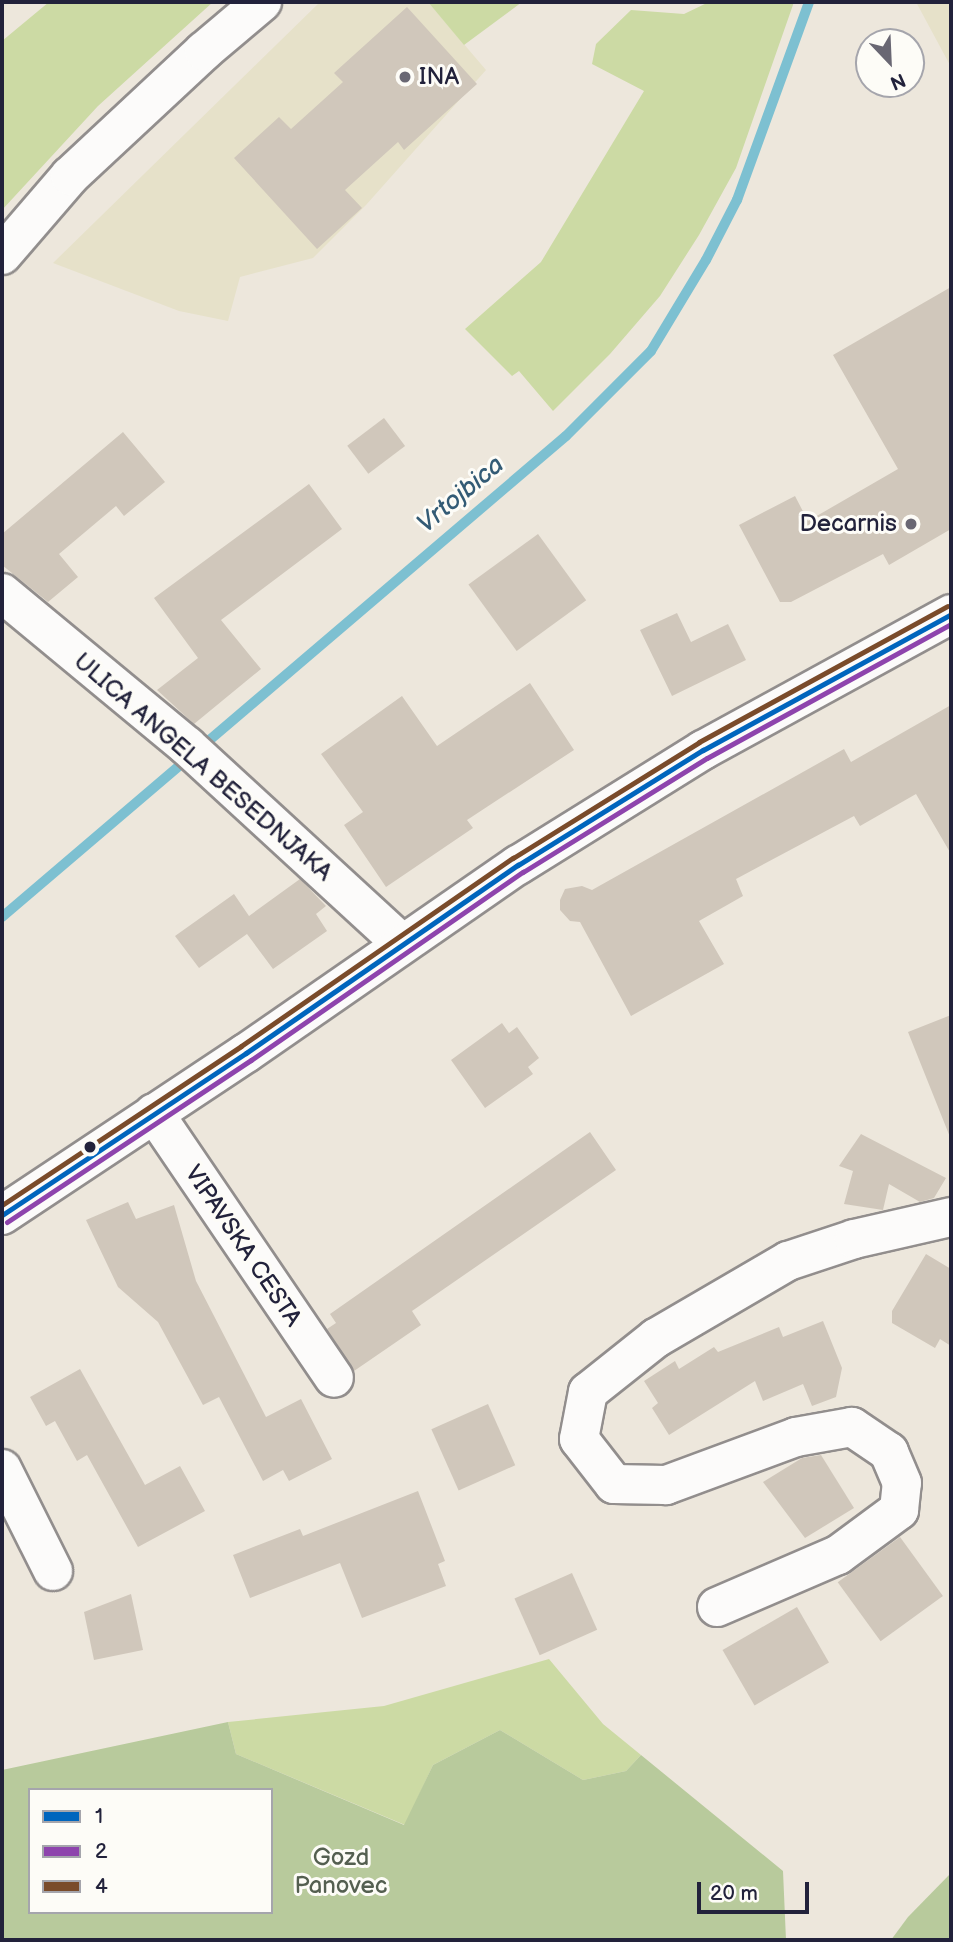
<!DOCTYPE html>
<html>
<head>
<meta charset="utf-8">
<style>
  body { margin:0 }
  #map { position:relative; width:953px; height:1942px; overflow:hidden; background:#ede7dc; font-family:"Balsamiq Sans",sans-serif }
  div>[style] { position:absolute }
  .built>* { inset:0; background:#e6e1c9 }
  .green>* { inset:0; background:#ccdaa4 }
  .forest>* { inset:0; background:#b8ca9c }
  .stream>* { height:10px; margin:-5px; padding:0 5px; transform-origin:5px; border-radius:5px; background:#7dc0d1 }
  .building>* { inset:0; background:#d0c7bb; transform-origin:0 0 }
  .roads { filter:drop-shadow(2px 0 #928e8d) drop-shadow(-2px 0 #928e8d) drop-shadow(0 2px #928e8d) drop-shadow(0 -2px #928e8d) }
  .minor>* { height:38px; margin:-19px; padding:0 19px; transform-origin:19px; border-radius:19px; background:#fcfbfa }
  .major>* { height:38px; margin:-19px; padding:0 19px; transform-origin:19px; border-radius:19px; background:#fcfbfa }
  .bus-1>* { height:5px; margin:-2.5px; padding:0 2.5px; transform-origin:2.5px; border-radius:2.5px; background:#0065bd }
  .bus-2>* { height:5px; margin:-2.5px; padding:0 2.5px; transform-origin:2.5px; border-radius:2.5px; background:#8e44ad }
  .bus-3>* { height:5px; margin:-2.5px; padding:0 2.5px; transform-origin:2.5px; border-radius:2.5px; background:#7a4b2a }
  .dots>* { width:19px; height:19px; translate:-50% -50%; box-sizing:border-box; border:4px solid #fdfcf7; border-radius:50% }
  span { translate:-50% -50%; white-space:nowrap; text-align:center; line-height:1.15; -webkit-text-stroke:6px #fdfcf7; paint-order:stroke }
  .poi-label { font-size:24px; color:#22223b }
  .left { translate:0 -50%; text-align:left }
  .right { translate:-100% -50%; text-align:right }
  .street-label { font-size:24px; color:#22223b }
  .park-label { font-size:24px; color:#545f50 }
  .water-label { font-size:26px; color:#335b75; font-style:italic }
  .frame { position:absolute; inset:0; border:4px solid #22223b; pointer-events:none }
  .legend { position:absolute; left:28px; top:1788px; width:245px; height:126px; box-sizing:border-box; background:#fdfcf7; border:2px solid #a5a5ac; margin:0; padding:9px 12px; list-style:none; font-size:21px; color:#22223b }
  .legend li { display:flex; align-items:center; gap:14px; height:35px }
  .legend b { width:35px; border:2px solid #a5a5ac }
  .north { position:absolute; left:855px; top:28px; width:70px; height:70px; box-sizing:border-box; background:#fdfcf7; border:2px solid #a5a5ac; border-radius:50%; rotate:157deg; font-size:19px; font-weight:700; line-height:28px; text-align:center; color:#22223b }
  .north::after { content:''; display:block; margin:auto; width:24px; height:32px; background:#696773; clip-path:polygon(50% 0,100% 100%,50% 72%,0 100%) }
  .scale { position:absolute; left:697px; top:1882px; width:112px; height:32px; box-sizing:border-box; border:4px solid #22223b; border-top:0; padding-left:9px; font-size:21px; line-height:24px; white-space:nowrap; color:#22223b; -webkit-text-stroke:5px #fdfcf7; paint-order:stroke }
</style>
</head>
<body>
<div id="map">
  <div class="built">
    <div style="clip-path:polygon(320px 2px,428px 2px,486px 70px,366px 205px,313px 258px,240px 277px,228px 321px,179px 311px,53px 263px)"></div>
    <div style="clip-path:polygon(916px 2px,951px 2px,951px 67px)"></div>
  </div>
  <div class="green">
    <div style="clip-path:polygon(49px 2px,213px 2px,98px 106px,2px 210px,2px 41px)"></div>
    <div style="clip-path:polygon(428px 2px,522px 2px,464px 45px)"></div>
    <div style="clip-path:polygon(709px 2px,794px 2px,736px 168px,699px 235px,660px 296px,610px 354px,553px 411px,519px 371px,512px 376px,465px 329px,541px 262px,644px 91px,592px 64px,596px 44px,631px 10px,684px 14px)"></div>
    <div style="clip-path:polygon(549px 1659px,603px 1724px,641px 1755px,626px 1771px,583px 1780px,500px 1730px,433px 1765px,405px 1825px,236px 1754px,228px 1722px,384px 1706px)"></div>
  </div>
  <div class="forest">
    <div style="clip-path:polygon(evenodd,228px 1722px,236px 1754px,404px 1825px,433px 1765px,500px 1730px,583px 1780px,626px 1771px,641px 1755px,783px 1871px,786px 1940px,2px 1940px,2px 1770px,228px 1722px,30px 1790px,271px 1790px,271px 1912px,30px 1912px,30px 1790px)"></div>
    <div style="clip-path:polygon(951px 1873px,951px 1940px,891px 1940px,908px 1917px)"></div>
  </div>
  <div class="stream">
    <div style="left:2px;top:917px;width:741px;rotate:-40.46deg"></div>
    <div style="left:566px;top:436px;width:120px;rotate:-45deg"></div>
    <div style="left:651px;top:351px;width:106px;rotate:-58.9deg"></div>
    <div style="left:706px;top:260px;width:68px;rotate:-62.7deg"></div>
    <div style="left:737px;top:200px;width:211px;rotate:-70deg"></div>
  </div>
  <div class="building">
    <div style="clip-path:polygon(407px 7px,477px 84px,404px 150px,398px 142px,345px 190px,362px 208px,317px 249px,234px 158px,279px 117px,291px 129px,343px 82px,334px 73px)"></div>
    <div style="clip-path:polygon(951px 287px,951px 529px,889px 565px,883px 554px,791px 602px,780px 602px,739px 525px,795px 496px,808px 521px,898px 469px,833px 355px)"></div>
    <div style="left:384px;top:418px;width:35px;height:46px;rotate:53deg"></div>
    <div style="clip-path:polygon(123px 432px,165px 482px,124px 516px,116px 506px,59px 554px,78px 577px,48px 602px,2px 565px,2px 534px)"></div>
    <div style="clip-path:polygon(309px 484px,342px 529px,221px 620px,261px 669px,194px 724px,157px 690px,198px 658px,154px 598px)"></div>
    <div style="left:538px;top:534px;width:82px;height:86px;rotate:54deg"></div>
    <div style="clip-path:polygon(677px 613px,691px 642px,728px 624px,746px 660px,672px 696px,640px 630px)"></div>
    <div style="clip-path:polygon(530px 683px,574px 750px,467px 820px,473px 828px,386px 887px,344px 825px,363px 812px,321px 754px,402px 696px,437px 746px)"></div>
    <div style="clip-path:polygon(951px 705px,951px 854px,916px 794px,860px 826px,854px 816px,736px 879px,743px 896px,699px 921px,724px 964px,631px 1016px,580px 922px,570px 921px,560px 910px,560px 900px,565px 889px,582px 886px,592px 890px,844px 749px,851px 762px)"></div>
    <div style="clip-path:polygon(300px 879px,326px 906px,316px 914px,327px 931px,273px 969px,247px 934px,199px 968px,175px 936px,234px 894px,249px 916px)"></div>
    <div style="clip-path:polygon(951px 1015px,951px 1137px,950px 1137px,908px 1032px)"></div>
    <div style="clip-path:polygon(502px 1023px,509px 1033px,517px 1027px,539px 1058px,528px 1067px,533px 1074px,485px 1108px,451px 1060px)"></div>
    <div style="clip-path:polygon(590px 1132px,616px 1170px,412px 1311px,421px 1325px,354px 1371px,327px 1329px,336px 1323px,330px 1314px)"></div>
    <div style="clip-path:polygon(861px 1134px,946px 1178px,934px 1198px,920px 1202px,889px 1184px,883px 1210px,844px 1204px,853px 1171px,839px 1166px)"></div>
    <div style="clip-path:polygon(128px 1202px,136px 1219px,174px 1205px,196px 1281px,266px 1417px,301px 1399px,332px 1459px,289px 1481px,283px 1470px,263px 1481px,219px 1397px,203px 1405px,158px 1322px,118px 1287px,86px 1220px)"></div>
    <div style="clip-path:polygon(926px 1254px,951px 1269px,951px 1346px,940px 1339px,935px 1348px,892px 1323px,892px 1311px)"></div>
    <div style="clip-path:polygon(823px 1321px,842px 1368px,836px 1397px,812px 1406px,803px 1384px,763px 1401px,755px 1381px,669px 1435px,652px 1408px,658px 1403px,644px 1381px,675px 1361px,679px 1369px,714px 1347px,718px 1352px,779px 1327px,783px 1337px)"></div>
    <div style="clip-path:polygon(80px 1369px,145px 1485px,180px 1466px,205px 1511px,138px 1547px,87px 1455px,77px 1461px,55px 1421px,46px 1426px,30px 1397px)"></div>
    <div style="left:488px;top:1404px;width:67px;height:62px;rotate:66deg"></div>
    <div style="clip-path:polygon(821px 1455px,854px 1508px,805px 1538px,763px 1482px,802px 1458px)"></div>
    <div style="clip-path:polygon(418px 1491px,445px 1561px,438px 1564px,446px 1586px,362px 1618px,340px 1563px,250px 1598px,233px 1555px,300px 1529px,303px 1536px)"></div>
    <div style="left:900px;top:1537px;width:73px;height:77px;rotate:54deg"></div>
    <div style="left:572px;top:1573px;width:62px;height:63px;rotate:66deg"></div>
    <div style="clip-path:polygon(131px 1594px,143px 1650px,94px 1660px,84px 1612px)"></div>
    <div style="left:797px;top:1607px;width:64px;height:86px;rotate:60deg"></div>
  </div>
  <div class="roads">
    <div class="minor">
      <div style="left:2px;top:593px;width:240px;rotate:39.6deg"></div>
      <div style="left:187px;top:746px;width:292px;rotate:42.6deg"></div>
      <div style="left:154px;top:1113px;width:320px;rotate:55.8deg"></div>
      <div style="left:2px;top:1469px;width:114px;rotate:63.4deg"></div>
      <div style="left:717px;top:1607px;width:132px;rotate:-23.3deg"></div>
      <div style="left:838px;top:1555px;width:76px;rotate:-36.4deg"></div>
      <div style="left:899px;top:1510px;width:27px;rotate:-84deg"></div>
      <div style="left:902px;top:1483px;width:34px;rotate:-113deg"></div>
      <div style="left:889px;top:1452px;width:45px;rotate:-146deg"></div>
      <div style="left:852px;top:1427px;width:57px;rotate:169.9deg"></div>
      <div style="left:796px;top:1437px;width:139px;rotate:159.7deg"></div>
      <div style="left:666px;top:1485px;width:52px;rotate:-178.9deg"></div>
      <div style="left:614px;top:1484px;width:57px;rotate:-127.9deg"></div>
      <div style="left:579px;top:1439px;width:48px;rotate:-79.2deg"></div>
      <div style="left:588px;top:1392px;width:87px;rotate:-38.5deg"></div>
      <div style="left:656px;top:1338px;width:153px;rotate:-30.3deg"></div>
      <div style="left:788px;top:1261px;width:70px;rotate:-18.4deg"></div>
      <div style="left:854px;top:1239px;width:99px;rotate:-12.8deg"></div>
    </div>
    <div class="major">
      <div style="left:2px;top:255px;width:104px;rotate:-49.3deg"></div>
      <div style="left:70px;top:176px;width:183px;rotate:-43deg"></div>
      <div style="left:204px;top:51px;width:76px;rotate:-40.2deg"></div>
      <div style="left:2px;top:1215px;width:293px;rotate:-33.6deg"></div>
      <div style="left:246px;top:1053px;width:331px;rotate:-34.7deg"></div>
      <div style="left:518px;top:865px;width:218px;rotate:-31.9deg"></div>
      <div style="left:703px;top:750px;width:283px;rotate:-28.7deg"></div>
    </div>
  </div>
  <div class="bus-1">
    <div style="left:2px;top:1215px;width:293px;rotate:-33.6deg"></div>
    <div style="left:246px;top:1053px;width:331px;rotate:-34.7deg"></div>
    <div style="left:518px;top:865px;width:218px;rotate:-31.9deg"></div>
    <div style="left:703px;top:750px;width:283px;rotate:-28.7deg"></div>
  </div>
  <div class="bus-2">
    <div style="left:7px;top:1222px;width:293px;rotate:-33.6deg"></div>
    <div style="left:251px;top:1060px;width:331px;rotate:-34.7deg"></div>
    <div style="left:523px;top:872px;width:216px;rotate:-31.8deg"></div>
    <div style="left:707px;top:758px;width:278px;rotate:-28.8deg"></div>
  </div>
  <div class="bus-3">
    <div style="left:2px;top:1205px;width:287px;rotate:-33.6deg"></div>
    <div style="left:241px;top:1046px;width:331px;rotate:-34.7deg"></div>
    <div style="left:513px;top:858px;width:219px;rotate:-31.9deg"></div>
    <div style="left:699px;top:742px;width:283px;rotate:-28.7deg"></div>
  </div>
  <div class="dots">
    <div style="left:405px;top:77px;background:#696773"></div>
    <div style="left:911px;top:524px;background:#696773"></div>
    <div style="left:90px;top:1147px;background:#22223b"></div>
  </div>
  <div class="poi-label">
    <span class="left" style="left:419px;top:77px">INA</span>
    <span class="right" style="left:897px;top:524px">Decarnis</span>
  </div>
  <div class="street-label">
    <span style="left:203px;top:767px;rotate:41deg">ULICA ANGELA BESEDNJAKA</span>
    <span style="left:243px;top:1246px;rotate:56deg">VIPAVSKA CESTA</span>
  </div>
  <div class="park-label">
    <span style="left:341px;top:1872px">Gozd<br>Panovec</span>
  </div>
  <div class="water-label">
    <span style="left:461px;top:495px;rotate:-40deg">Vrtojbica</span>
  </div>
  <div class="frame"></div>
  <ul class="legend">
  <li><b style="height:9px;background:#0065bd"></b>1</li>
  <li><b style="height:9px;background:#8e44ad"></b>2</li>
  <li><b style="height:9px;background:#7a4b2a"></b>4</li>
  </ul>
  <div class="north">N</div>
  <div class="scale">20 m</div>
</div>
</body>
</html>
